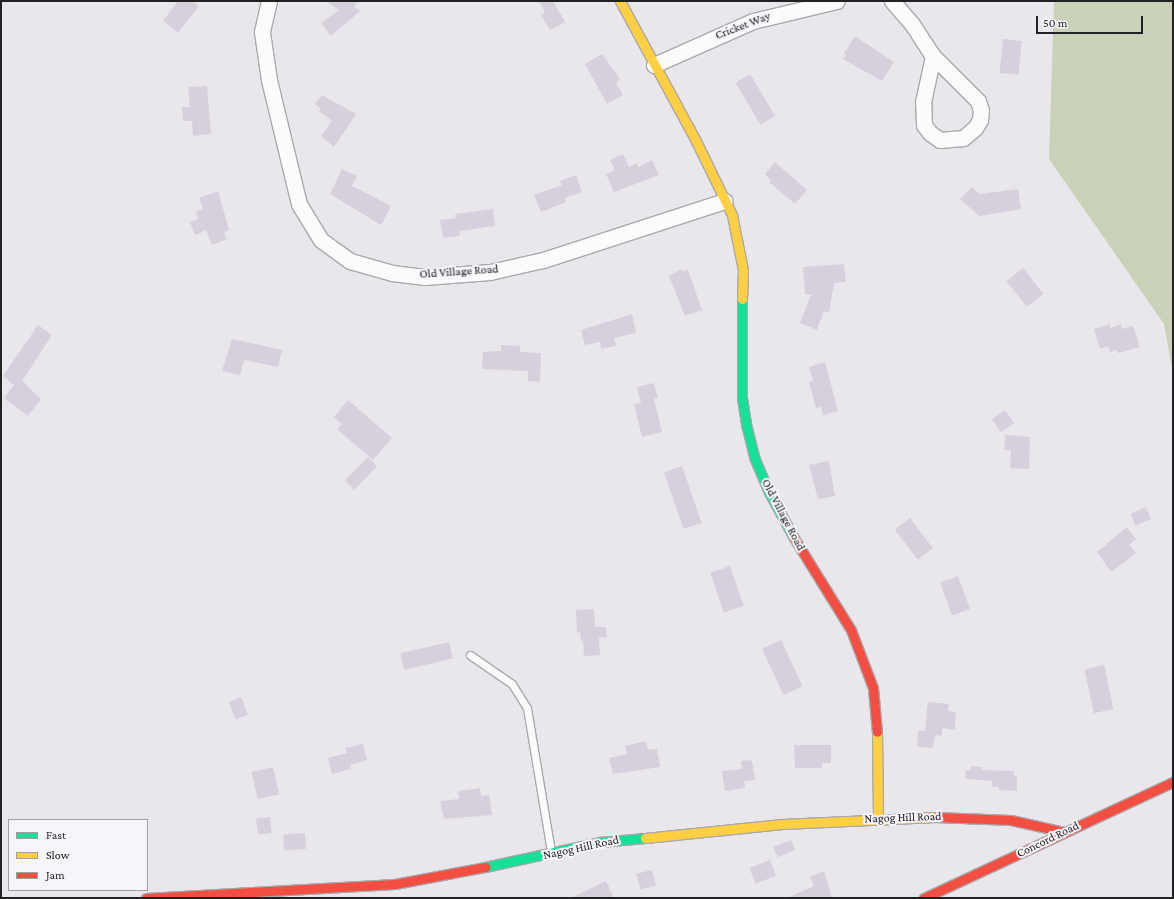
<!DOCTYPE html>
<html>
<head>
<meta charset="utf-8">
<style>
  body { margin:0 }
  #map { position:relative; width:1174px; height:899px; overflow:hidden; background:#e9e7ec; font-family:"Crimson Pro",serif }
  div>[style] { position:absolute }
  .forest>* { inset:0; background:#c9d2b6 }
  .building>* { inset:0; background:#d5d0dc; transform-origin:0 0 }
  .roads { filter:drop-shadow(1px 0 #a9a8ab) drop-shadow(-1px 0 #a9a8ab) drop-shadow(0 1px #a9a8ab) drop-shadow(0 -1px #a9a8ab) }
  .lane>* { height:7px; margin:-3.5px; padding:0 3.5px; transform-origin:3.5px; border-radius:3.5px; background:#fcfbfc }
  .street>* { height:15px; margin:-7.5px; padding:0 7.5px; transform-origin:7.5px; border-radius:7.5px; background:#fcfbfc }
  .fast>* { height:9px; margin:-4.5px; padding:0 4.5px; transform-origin:4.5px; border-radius:4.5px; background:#16e098 }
  .slow>* { height:9px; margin:-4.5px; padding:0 4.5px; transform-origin:4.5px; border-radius:4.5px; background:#ffcf43 }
  .jam>* { height:9px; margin:-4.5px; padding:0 4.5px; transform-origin:4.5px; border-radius:4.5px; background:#f24e42 }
  span { translate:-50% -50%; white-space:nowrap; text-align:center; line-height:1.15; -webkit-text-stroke:4px #f7f4fa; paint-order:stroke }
  .street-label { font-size:12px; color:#212022 }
  .frame { position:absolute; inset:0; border:2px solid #212022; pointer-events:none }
  .legend { position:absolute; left:8px; top:819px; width:140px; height:72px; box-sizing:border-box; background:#f7f4fa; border:1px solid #a19fa4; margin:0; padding:5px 7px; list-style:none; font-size:12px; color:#212022 }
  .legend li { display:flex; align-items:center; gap:8px; height:20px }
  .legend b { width:20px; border:1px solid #a19fa4 }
  .scale { position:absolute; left:1036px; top:16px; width:107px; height:18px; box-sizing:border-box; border:2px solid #212022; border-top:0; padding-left:5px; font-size:12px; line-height:14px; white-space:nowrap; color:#212022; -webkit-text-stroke:3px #f7f4fa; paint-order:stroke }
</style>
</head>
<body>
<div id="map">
  <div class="forest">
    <div style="clip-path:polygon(1054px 1px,1173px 1px,1173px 374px,1164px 324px,1049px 159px)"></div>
  </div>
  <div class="building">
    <div style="clip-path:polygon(178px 1px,192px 1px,199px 6px,178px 33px,163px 21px)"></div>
    <div style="clip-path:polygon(326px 1px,358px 1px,354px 7px,360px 11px,331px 36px,321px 23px,339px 10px)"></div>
    <div style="clip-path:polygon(539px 1px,553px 1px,565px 22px,550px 30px,541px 15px,545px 12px)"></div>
    <div style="clip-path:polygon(855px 36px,894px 62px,882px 81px,843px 59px,846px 55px,844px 53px)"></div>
    <div style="left:1003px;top:39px;width:19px;height:34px;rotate:6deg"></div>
    <div style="clip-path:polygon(602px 54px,620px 79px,616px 83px,623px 95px,607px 104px,585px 64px)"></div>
    <div style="left:750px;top:74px;width:49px;height:17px;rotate:59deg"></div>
    <div style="clip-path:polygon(207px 86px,211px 134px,193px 136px,192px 121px,183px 121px,182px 107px,190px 107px,188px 87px)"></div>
    <div style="clip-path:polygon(322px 95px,356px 114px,334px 147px,321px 136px,332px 121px,319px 111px,321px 109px,315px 104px)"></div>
    <div style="clip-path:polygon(623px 154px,629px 167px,637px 163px,639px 167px,652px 160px,659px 175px,614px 192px,606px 174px,615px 170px,610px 160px)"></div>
    <div style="clip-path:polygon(775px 162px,807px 190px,795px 204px,769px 182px,771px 180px,765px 174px)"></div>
    <div style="clip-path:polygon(342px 169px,357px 176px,352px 186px,391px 206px,381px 225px,330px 194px)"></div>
    <div style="clip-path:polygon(576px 175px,582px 192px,565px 198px,566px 202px,541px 212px,534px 195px,562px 185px,560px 181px)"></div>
    <div style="clip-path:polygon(972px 187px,980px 194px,1018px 189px,1021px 209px,979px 216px,960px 199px)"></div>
    <div style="clip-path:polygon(218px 191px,229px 230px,224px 232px,227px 239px,212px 245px,206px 230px,195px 235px,190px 222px,198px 219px,196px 212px,203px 209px,199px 198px)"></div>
    <div style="clip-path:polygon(493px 209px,495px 226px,459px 231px,460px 236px,443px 238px,440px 220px,456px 218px,455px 214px)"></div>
    <div style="clip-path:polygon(844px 264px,846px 282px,834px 283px,829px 313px,824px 311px,817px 330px,800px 323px,811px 295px,805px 294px,803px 267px)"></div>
    <div style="left:1023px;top:268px;width:33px;height:21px;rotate:52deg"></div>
    <div style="clip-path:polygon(682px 269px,683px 271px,688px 270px,702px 310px,685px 316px,669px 276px)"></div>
    <div style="clip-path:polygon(632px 314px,636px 333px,614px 338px,616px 346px,601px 349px,600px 342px,585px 345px,581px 330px)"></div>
    <div style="clip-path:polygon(1110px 324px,1111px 328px,1121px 324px,1122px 329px,1133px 326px,1140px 347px,1118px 353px,1117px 350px,1110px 352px,1108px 346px,1100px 349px,1094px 329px)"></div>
    <div style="clip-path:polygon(38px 325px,52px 335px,22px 381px,41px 399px,28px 416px,4px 398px,14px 385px,3px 376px)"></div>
    <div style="clip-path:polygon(232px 339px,282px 350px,278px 367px,244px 360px,240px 375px,222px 371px)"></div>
    <div style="clip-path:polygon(501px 345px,520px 346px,520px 352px,541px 353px,540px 382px,528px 381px,528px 371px,482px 369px,483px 352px,501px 351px)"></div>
    <div style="clip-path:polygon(825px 362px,838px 411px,823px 415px,821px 407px,816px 408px,809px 382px,813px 381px,809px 367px)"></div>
    <div style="clip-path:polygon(654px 383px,658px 398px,654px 399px,662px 432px,642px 437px,634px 404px,641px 403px,637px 387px)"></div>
    <div style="clip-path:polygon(348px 400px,392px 438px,373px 460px,337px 429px,342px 424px,334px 417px)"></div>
    <div style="left:1005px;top:410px;width:16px;height:16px;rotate:55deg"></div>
    <div style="clip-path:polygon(1005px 435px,1030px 437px,1029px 469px,1010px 468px,1011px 450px,1004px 450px)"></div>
    <div style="left:368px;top:457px;width:13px;height:33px;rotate:45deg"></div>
    <div style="clip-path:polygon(829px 461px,835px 496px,818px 499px,809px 465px)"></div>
    <div style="left:682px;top:466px;width:60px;height:19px;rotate:71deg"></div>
    <div style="left:1146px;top:507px;width:13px;height:17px;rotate:67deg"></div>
    <div style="left:910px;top:518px;width:38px;height:19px;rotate:53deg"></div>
    <div style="clip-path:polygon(1127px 527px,1136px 539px,1129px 545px,1136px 553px,1111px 572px,1097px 552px)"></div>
    <div style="left:730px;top:566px;width:42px;height:21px;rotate:71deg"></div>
    <div style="left:958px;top:576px;width:35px;height:19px;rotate:70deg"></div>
    <div style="clip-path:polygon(594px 609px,595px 627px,606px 627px,607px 637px,599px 638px,600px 655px,584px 656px,583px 641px,581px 641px,580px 632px,577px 633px,576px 610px)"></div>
    <div style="left:781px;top:640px;width:51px;height:21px;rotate:65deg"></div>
    <div style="left:449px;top:642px;width:17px;height:50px;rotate:77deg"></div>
    <div style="left:1104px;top:665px;width:45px;height:20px;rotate:78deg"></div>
    <div style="left:241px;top:697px;width:19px;height:13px;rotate:69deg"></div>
    <div style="clip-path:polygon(928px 702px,949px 704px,948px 711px,956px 712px,955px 730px,942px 728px,942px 736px,935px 735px,933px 748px,917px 747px,918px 731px,925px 731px)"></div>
    <div style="clip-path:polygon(646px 741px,648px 750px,657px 749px,660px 767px,613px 774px,609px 758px,627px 754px,625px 746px)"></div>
    <div style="clip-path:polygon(363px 744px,367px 760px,350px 765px,351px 769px,332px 774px,328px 758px,347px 753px,345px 748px)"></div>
    <div style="clip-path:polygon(794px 745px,831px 745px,831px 763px,822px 763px,822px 768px,795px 768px)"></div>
    <div style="clip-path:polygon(752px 760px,755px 780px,744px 781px,745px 788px,725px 791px,722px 771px,742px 769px,741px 761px)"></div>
    <div style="clip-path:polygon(971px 766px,983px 767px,982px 770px,1014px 771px,1014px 776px,1017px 776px,1017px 791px,999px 790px,999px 787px,992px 787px,992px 781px,965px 779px,966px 770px,971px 770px)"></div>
    <div style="left:273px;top:767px;width:28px;height:22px;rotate:77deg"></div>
    <div style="clip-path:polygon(480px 788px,481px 796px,489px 795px,492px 815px,444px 819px,440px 801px,459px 799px,458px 791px)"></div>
    <div style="left:270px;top:817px;width:16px;height:14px;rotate:83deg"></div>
    <div style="left:305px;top:833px;width:16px;height:22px;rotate:86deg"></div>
    <div style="left:791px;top:840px;width:11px;height:19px;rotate:68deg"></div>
    <div style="left:770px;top:860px;width:17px;height:22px;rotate:69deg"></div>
    <div style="left:652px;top:870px;width:16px;height:16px;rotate:76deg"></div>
    <div style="clip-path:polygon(824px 871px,832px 898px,787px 898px,814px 886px,810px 877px)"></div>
    <div style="clip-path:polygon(606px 881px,614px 898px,571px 898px)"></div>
  </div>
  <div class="roads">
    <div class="lane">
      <div style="left:470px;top:655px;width:51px;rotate:34.6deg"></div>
      <div style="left:512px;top:684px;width:28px;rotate:58deg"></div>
      <div style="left:527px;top:708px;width:146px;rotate:80.5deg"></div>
    </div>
    <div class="street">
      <div style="left:269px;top:1px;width:32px;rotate:103deg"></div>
      <div style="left:262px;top:32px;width:49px;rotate:81.7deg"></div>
      <div style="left:269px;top:80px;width:128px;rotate:76.4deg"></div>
      <div style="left:299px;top:204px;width:42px;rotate:58.6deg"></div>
      <div style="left:321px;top:240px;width:36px;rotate:36deg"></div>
      <div style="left:350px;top:261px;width:44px;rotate:15.9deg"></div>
      <div style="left:392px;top:273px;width:33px;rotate:7deg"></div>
      <div style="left:425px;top:277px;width:65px;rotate:-4.4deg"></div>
      <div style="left:490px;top:272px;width:54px;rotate:-12.8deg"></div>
      <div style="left:543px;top:260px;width:191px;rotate:-18deg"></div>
      <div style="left:892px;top:1px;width:30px;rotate:49deg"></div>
      <div style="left:912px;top:24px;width:38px;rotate:57deg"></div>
      <div style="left:933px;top:56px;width:64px;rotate:45deg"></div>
      <div style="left:978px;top:101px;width:9px;rotate:72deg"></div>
      <div style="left:981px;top:110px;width:10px;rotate:96deg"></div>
      <div style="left:980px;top:120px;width:9px;rotate:122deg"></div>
      <div style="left:975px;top:128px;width:16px;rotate:140deg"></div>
      <div style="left:963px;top:138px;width:23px;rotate:175deg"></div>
      <div style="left:940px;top:140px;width:12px;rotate:-145deg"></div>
      <div style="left:930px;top:133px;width:10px;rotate:-127deg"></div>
      <div style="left:924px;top:125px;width:23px;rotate:-92deg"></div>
      <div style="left:923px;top:102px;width:47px;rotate:-77.7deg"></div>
      <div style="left:654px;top:65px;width:108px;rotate:-24deg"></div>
      <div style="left:753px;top:21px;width:86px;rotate:-13.4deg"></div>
    </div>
    <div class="fast">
      <div style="left:742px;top:299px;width:99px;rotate:90deg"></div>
      <div style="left:742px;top:398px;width:30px;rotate:81deg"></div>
      <div style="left:747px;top:428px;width:30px;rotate:76deg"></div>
      <div style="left:754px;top:457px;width:38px;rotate:67deg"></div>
      <div style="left:769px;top:492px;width:52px;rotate:61.5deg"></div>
      <div style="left:485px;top:867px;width:118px;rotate:-12.3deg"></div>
      <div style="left:600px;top:842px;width:45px;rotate:-5.1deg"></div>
    </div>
    <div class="slow">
      <div style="left:620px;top:1px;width:157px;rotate:61.5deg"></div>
      <div style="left:695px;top:139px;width:85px;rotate:64deg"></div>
      <div style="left:732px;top:215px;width:56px;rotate:78.7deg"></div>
      <div style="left:743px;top:270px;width:29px;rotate:92deg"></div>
      <div style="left:877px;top:732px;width:86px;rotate:89.3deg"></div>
      <div style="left:645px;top:838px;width:138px;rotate:-5.8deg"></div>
      <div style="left:782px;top:824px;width:154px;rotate:-2.6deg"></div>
    </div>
    <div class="jam">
      <div style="left:794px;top:538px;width:108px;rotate:58.2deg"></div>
      <div style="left:851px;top:630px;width:62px;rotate:69.2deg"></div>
      <div style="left:873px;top:688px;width:44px;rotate:84.8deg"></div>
      <div style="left:936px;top:817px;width:75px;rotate:2.3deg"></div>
      <div style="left:1011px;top:820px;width:54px;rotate:12.8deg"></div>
      <div style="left:146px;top:898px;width:249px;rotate:-3.2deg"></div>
      <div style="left:395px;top:884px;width:92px;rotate:-10.7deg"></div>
      <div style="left:924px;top:898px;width:275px;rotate:-25deg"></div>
    </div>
  </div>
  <div class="street-label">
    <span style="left:743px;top:26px;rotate:-21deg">Cricket Way</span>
    <span style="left:459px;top:272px;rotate:-4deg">Old Village Road</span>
    <span style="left:783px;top:515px;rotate:62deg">Old Village Road</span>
    <span style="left:903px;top:818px;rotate:-2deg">Nagog Hill Road</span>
    <span style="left:1048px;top:840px;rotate:-26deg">Concord Road</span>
    <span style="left:581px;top:848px;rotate:-12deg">Nagog Hill Road</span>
  </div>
  <div class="frame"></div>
  <ul class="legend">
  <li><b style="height:5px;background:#16e098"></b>Fast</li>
  <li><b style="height:5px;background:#ffcf43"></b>Slow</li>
  <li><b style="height:5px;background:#f24e42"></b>Jam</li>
  </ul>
  <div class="scale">50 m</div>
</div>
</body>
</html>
